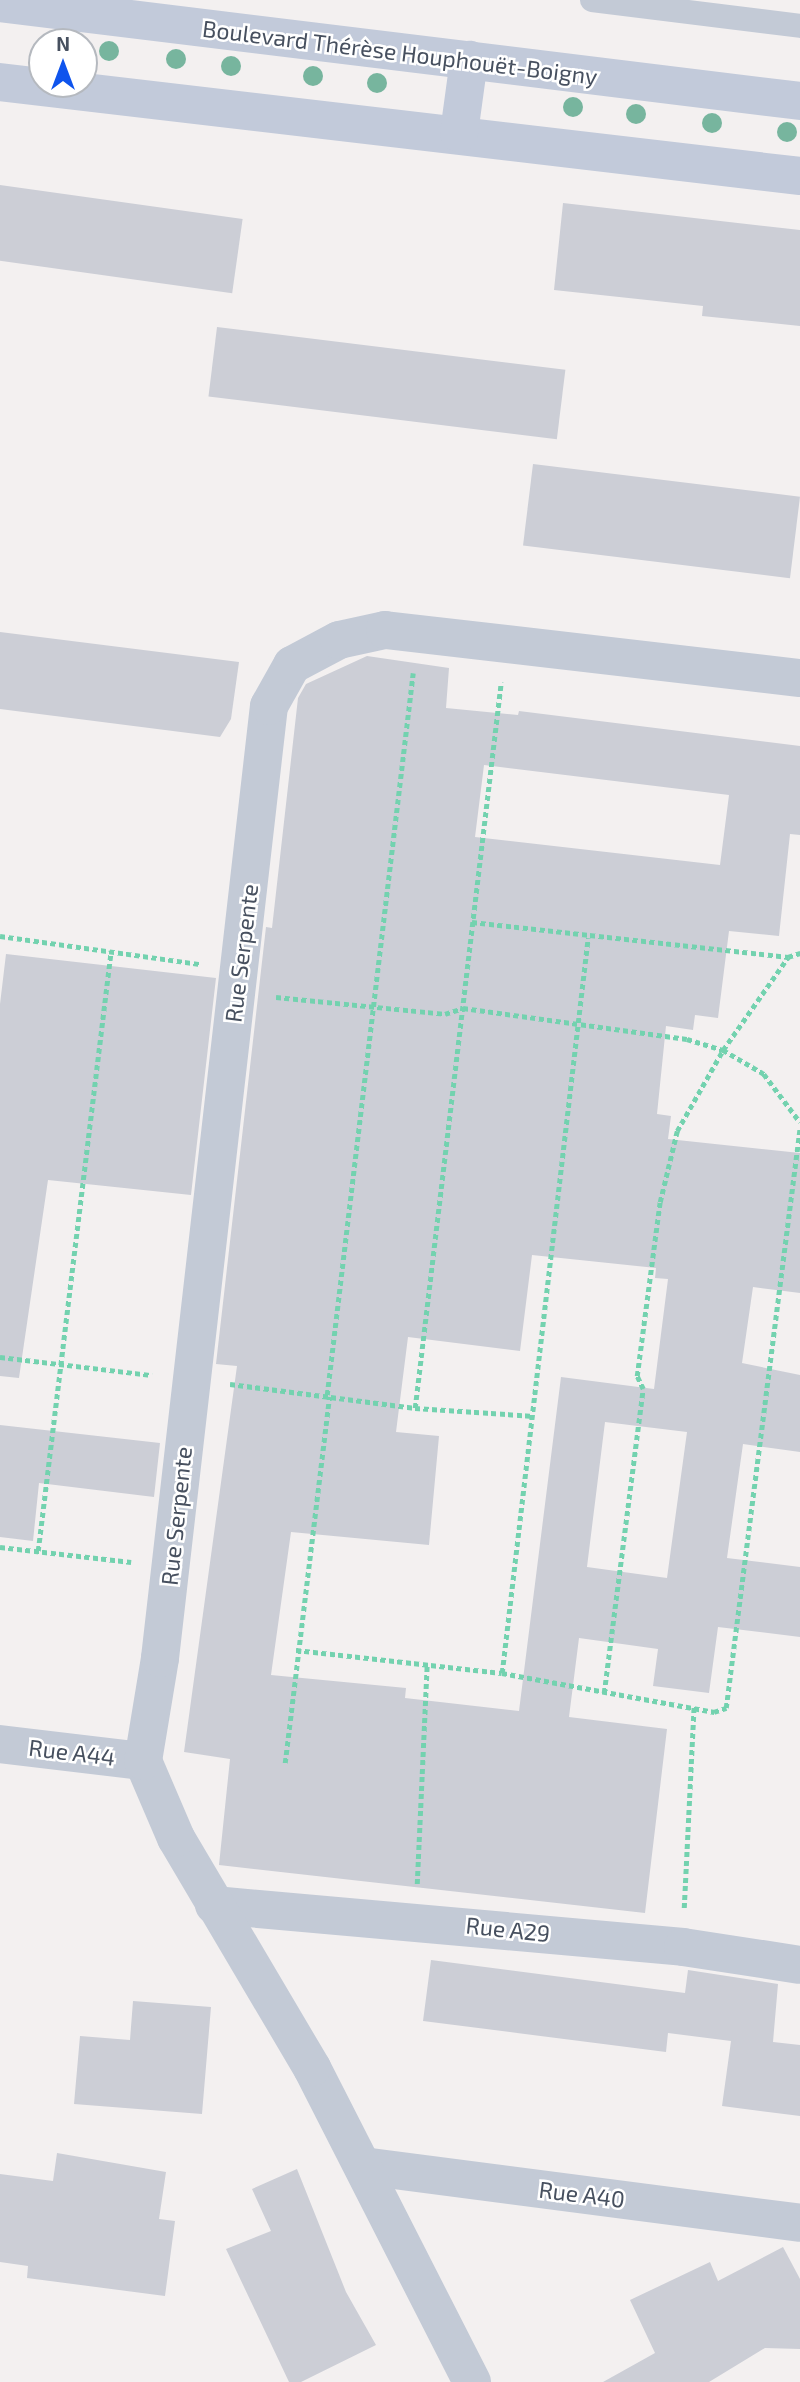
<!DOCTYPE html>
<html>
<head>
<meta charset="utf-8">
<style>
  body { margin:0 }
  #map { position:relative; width:800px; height:2382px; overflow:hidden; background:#f3f0f0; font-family:"Exo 2",sans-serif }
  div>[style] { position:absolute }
  .building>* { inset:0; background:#ccced6; transform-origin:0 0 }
  .path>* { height:4.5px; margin-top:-2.25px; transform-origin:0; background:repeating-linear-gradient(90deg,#73d2af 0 5px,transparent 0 8.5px) }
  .lane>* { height:24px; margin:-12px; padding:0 12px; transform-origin:12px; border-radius:12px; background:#c3cad6 }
  .street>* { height:38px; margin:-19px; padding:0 19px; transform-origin:19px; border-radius:19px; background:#c3cad6 }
  .secondary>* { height:38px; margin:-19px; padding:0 19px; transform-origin:19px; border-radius:19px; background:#c2cada }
  .trees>* { width:20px; height:20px; margin:-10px; border-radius:50%; background:#77b59e }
  span { translate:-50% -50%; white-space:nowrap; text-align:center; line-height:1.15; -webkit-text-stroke:5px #fff; paint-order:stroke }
  .street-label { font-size:23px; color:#47505f }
  .north { position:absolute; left:28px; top:28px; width:70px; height:70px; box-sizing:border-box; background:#fff; border:2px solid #b5b9bf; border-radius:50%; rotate:0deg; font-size:19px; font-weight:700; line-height:28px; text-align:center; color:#47505f }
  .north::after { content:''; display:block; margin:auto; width:24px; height:32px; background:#0f54ed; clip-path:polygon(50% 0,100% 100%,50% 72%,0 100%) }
</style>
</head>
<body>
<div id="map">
  <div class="building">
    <div style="left:0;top:185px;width:245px;height:75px;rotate:8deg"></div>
    <div style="clip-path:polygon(563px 203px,800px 230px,800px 326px,702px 316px,703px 306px,554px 290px)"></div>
    <div style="left:217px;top:327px;width:351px;height:70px;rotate:7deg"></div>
    <div style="left:533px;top:464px;width:269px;height:82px;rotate:7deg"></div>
    <div style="clip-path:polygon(0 632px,239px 662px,231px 719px,220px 737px,0 709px)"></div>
    <div style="clip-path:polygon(evenodd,367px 656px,449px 668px,446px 708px,518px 715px,519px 711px,800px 746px,800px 835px,790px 834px,779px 936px,729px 931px,718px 1018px,695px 1015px,693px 1030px,666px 1026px,657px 1114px,671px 1116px,668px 1139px,800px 1153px,800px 1293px,753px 1287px,742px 1363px,800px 1375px,800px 1452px,743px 1444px,727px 1558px,800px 1567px,800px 1637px,718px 1627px,709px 1693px,653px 1686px,658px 1649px,579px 1638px,569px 1717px,667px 1729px,645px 1913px,219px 1865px,230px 1759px,184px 1752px,237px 1366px,216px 1364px,266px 927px,272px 928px,298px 698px,306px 684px,367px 656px,484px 765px,729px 795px,720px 865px,475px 837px,484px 765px,367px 656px,532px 1255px,656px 1268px,655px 1278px,668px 1279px,654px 1389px,561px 1377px,519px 1711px,405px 1698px,406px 1688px,271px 1675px,291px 1532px,429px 1545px,439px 1436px,396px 1432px,408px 1337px,520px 1351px,532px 1255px,367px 656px,605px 1422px,687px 1432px,667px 1578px,587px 1567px,605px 1422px)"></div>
    <div style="clip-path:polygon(6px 954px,216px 978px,191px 1195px,48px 1180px,19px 1378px,0 1376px,0 1004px)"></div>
    <div style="clip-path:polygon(0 1425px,160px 1443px,154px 1497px,39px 1483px,33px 1541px,0 1537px)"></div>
    <div style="clip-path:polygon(431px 1960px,685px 1993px,688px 1970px,778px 1984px,773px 2042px,800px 2045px,800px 2116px,722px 2106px,731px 2041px,668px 2033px,666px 2052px,423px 2021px)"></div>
    <div style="clip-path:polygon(133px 2001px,211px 2007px,202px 2114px,74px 2104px,80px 2036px,130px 2040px)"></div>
    <div style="clip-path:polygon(57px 2153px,166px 2172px,159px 2219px,175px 2221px,165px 2296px,27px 2278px,28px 2266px,0 2262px,0 2174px,53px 2181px)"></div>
    <div style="clip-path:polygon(297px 2169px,346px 2292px,376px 2345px,301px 2382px,289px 2382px,226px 2249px,271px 2231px,252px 2189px)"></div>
    <div style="clip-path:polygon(783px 2247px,800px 2279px,800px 2349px,765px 2348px,709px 2382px,603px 2382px,655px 2353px,630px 2300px,710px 2262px,718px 2281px)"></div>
  </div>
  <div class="path">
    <div style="left:472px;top:922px;width:318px;rotate:6.3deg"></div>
    <div style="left:788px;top:957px;width:13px;rotate:-18deg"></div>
    <div style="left:0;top:936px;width:202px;rotate:8deg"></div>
    <div style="left:276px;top:997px;width:170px;rotate:5.7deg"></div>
    <div style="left:445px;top:1014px;width:19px;rotate:-18deg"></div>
    <div style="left:463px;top:1008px;width:226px;rotate:7.9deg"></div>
    <div style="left:687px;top:1039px;width:38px;rotate:17deg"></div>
    <div style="left:723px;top:1050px;width:48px;rotate:30.3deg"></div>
    <div style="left:764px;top:1074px;width:60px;rotate:53.1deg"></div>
    <div style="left:0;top:1357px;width:153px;rotate:6.8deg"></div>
    <div style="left:230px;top:1384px;width:187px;rotate:7.4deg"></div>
    <div style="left:415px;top:1408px;width:119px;rotate:3.8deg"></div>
    <div style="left:327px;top:1395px;width:727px;rotate:-83.21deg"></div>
    <div style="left:415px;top:1408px;width:731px;rotate:-83.24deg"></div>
    <div style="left:0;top:1547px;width:132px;rotate:6.5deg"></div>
    <div style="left:38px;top:1551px;width:605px;rotate:-83.07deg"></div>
    <div style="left:296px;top:1650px;width:207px;rotate:6.4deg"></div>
    <div style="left:502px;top:1673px;width:216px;rotate:10.4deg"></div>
    <div style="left:714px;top:1712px;width:13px;rotate:-18deg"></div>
    <div style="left:726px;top:1708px;width:586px;rotate:-82.74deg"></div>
    <div style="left:502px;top:1673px;width:740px;rotate:-83.33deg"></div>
    <div style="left:604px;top:1693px;width:306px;rotate:-82.7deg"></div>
    <div style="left:643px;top:1389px;width:14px;rotate:-115deg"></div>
    <div style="left:637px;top:1376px;width:176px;rotate:-82.5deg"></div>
    <div style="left:660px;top:1202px;width:73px;rotate:-76.5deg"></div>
    <div style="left:677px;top:1131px;width:93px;rotate:-60.4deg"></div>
    <div style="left:723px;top:1050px;width:113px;rotate:-55deg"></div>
    <div style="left:285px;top:1763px;width:369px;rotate:-83.1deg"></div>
    <div style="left:417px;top:1884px;width:218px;rotate:-87.4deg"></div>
    <div style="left:684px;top:1908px;width:201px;rotate:-87.2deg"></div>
  </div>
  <div class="lane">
    <div style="left:592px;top:0;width:210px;rotate:7.1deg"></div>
  </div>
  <div class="street">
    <div style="left:0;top:1744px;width:144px;rotate:6.8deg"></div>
    <div style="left:214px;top:1905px;width:471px;rotate:5.1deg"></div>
    <div style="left:683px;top:1947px;width:118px;rotate:8.7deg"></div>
    <div style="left:363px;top:2166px;width:441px;rotate:7.4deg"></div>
    <div style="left:472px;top:2382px;width:352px;rotate:-117deg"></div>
    <div style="left:312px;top:2068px;width:267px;rotate:-120.6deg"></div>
    <div style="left:176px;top:1838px;width:84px;rotate:-113.2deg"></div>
    <div style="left:143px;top:1761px;width:104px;rotate:-80.6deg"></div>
    <div style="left:160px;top:1658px;width:958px;rotate:-83.47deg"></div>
    <div style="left:269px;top:706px;width:47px;rotate:-60.7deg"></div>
    <div style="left:292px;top:665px;width:53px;rotate:-28deg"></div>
    <div style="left:339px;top:640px;width:47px;rotate:-12.3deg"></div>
    <div style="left:385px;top:630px;width:418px;rotate:6.6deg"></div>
  </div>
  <div class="secondary">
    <div style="left:0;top:3px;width:806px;rotate:6.98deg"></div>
    <div style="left:0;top:82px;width:806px;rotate:6.7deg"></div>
    <div style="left:459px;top:133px;width:74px;rotate:-82.2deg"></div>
  </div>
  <div class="trees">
    <div style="left:109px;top:51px"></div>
    <div style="left:176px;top:59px"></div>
    <div style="left:231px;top:66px"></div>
    <div style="left:313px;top:76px"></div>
    <div style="left:377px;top:83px"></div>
    <div style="left:573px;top:107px"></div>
    <div style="left:636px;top:114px"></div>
    <div style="left:712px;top:123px"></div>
    <div style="left:787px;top:132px"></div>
  </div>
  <div class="street-label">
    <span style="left:400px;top:52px;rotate:7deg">Boulevard Thérèse Houphouët-Boigny</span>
    <span style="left:241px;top:953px;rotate:-83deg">Rue Serpente</span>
    <span style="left:176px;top:1516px;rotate:-84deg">Rue Serpente</span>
    <span style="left:72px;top:1752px;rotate:7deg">Rue A44</span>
    <span style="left:508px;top:1929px;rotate:6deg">Rue A29</span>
    <span style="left:582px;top:2194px;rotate:7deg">Rue A40</span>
  </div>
  <div class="north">N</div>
</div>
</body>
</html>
